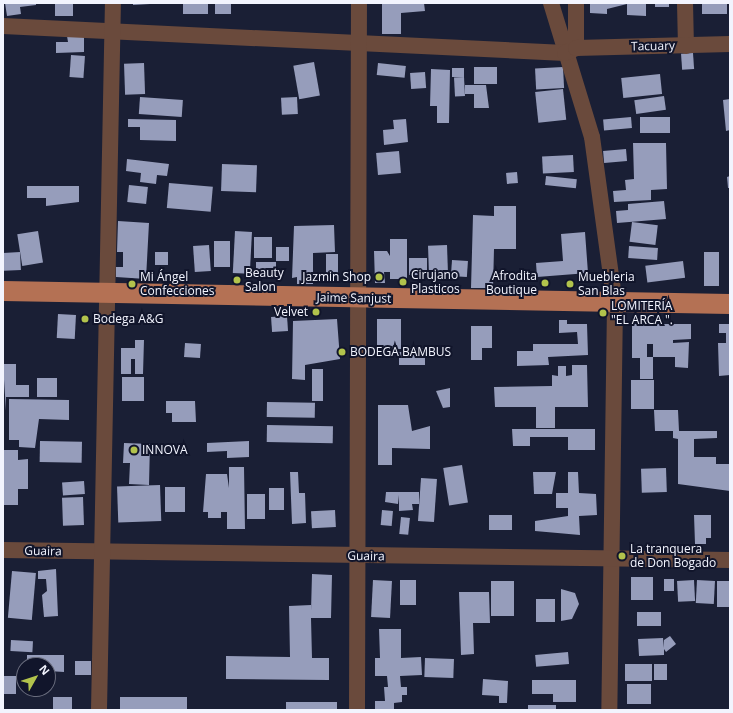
<!DOCTYPE html>
<html>
<head>
<meta charset="utf-8">
<style>
  body { margin:0 }
  #map { position:relative; width:733px; height:713px; overflow:hidden; background:#1a1f35; font-family:"Open Sans",sans-serif }
  div>[style] { position:absolute }
  .building>* { inset:0; background:#969dbb; transform-origin:0 0 }
  .minor>* { height:16px; margin:-8px; padding:0 8px; transform-origin:8px; border-radius:8px; background:#6a4a3c }
  .major>* { height:20px; margin:-10px; padding:0 10px; transform-origin:10px; border-radius:10px; background:#b47154 }
  .dots>* { width:11px; height:11px; translate:-50% -50%; box-sizing:border-box; border:2px solid #11152b; border-radius:50% }
  span { translate:-50% -50%; white-space:nowrap; text-align:center; line-height:1.15; -webkit-text-stroke:4px #11152b; paint-order:stroke }
  .street-label { font-size:12px; color:#f2f4fe }
  .poi-label { font-size:12px; color:#f2f4fe }
  .left { translate:0 -50%; text-align:left }
  .right { translate:-100% -50%; text-align:right }
  .frame { position:absolute; inset:0; border:4px solid #f2f4fe; pointer-events:none }
  .north { position:absolute; left:16px; top:657px; width:40px; height:40px; box-sizing:border-box; background:#11152b; border:1px solid #6b6e7f; border-radius:50%; rotate:51deg; font-size:11px; font-weight:700; line-height:16px; text-align:center; color:#f2f4fe }
  .north::after { content:''; display:block; margin:auto; width:14px; height:18px; background:#b2c34c; clip-path:polygon(50% 0,100% 100%,50% 72%,0 100%) }
</style>
</head>
<body>
<div id="map">
  <div class="building">
    <div style="clip-path:polygon(5px 3px,36px 3px,36px 5px,20px 7px,21px 14px,7px 16px)"></div>
    <div style="left:55px;top:3px;width:18px;height:13px"></div>
    <div style="clip-path:polygon(133px 3px,149px 3px,150px 4px,133px 5px)"></div>
    <div style="left:183px;top:3px;width:25px;height:11px"></div>
    <div style="left:215px;top:3px;width:16px;height:11px"></div>
    <div style="clip-path:polygon(382px 3px,424px 3px,425px 11px,401px 13px,401px 34px,382px 34px)"></div>
    <div style="clip-path:polygon(590px 3px,646px 3px,646px 16px,627px 15px,627px 4px,607px 9px,607px 14px,590px 13px)"></div>
    <div style="left:655px;top:3px;width:14px;height:4px"></div>
    <div style="left:702px;top:3px;width:25px;height:11px"></div>
    <div style="clip-path:polygon(84px 35px,84px 52px,56px 53px,56px 42px,68px 42px,67px 36px)"></div>
    <div style="left:693px;top:53px;width:16px;height:12px;rotate:86deg"></div>
    <div style="left:71px;top:55px;width:14px;height:22px;rotate:4deg"></div>
    <div style="left:314px;top:62px;width:34px;height:21px;rotate:80deg"></div>
    <div style="left:144px;top:63px;width:31px;height:20px;rotate:88deg"></div>
    <div style="left:378px;top:63px;width:28px;height:12px;rotate:6deg"></div>
    <div style="left:497px;top:67px;width:17px;height:23px;rotate:90deg"></div>
    <div style="left:563px;top:67px;width:21px;height:28px;rotate:87deg"></div>
    <div style="left:452px;top:68px;width:12px;height:9px"></div>
    <div style="clip-path:polygon(431px 69px,450px 70px,449px 123px,437px 123px,437px 106px,430px 106px)"></div>
    <div style="left:425px;top:72px;width:16px;height:15px;rotate:86deg"></div>
    <div style="left:660px;top:74px;width:20px;height:39px;rotate:84deg"></div>
    <div style="left:464px;top:77px;width:19px;height:10px;rotate:87deg"></div>
    <div style="clip-path:polygon(465px 85px,486px 85px,489px 108px,474px 108px,474px 94px,465px 94px)"></div>
    <div style="left:563px;top:89px;width:31px;height:28px;rotate:84deg"></div>
    <div style="left:664px;top:96px;width:14px;height:30px;rotate:82deg"></div>
    <div style="left:140px;top:97px;width:43px;height:17px;rotate:4deg"></div>
    <div style="left:297px;top:97px;width:17px;height:16px;rotate:87deg"></div>
    <div style="clip-path:polygon(730px 99px,730px 130px,726px 131px,723px 100px)"></div>
    <div style="left:631px;top:117px;width:11px;height:28px;rotate:85deg"></div>
    <div style="left:640px;top:117px;width:30px;height:16px"></div>
    <div style="clip-path:polygon(128px 119px,176px 120px,176px 141px,140px 140px,140px 127px,128px 127px)"></div>
    <div style="clip-path:polygon(406px 119px,408px 142px,384px 145px,383px 130px,394px 129px,393px 120px)"></div>
    <div style="clip-path:polygon(633px 143px,666px 143px,667px 189px,651px 190px,651px 200px,614px 202px,613px 191px,626px 190px,625px 180px,634px 179px)"></div>
    <div style="left:626px;top:149px;width:12px;height:23px;rotate:85deg"></div>
    <div style="left:399px;top:151px;width:22px;height:23px;rotate:85deg"></div>
    <div style="left:573px;top:155px;width:17px;height:31px;rotate:87deg"></div>
    <div style="clip-path:polygon(127px 159px,169px 164px,167px 176px,157px 175px,156px 184px,140px 182px,141px 173px,126px 171px)"></div>
    <div style="left:222px;top:164px;width:35px;height:27px;rotate:2deg"></div>
    <div style="left:517px;top:172px;width:11px;height:11px;rotate:85deg"></div>
    <div style="left:546px;top:176px;width:31px;height:9px;rotate:6deg"></div>
    <div style="clip-path:polygon(730px 176px,730px 188px,728px 188px,727px 177px)"></div>
    <div style="left:169px;top:183px;width:44px;height:25px;rotate:5deg"></div>
    <div style="left:129px;top:185px;width:19px;height:17px;rotate:6deg"></div>
    <div style="clip-path:polygon(27px 186px,79px 186px,79px 202px,46px 206px,46px 198px,27px 198px)"></div>
    <div style="clip-path:polygon(664px 201px,666px 219px,617px 223px,616px 211px,628px 210px,628px 204px)"></div>
    <div style="clip-path:polygon(494px 206px,516px 206px,516px 249px,494px 249px,493px 288px,471px 288px,473px 215px,494px 216px)"></div>
    <div style="clip-path:polygon(118px 221px,149px 223px,146px 279px,116px 277px,116px 267px,123px 267px,123px 252px,117px 252px)"></div>
    <div style="left:632px;top:222px;width:26px;height:20px;rotate:7deg"></div>
    <div style="clip-path:polygon(334px 225px,335px 252px,313px 253px,313px 284px,297px 284px,297px 277px,292px 278px,294px 226px)"></div>
    <div style="left:38px;top:231px;width:32px;height:21px;rotate:81deg"></div>
    <div style="left:235px;top:231px;width:17px;height:42px;rotate:3deg"></div>
    <div style="clip-path:polygon(585px 232px,588px 273px,537px 277px,536px 263px,563px 261px,561px 234px)"></div>
    <div style="left:254px;top:237px;width:18px;height:21px"></div>
    <div style="clip-path:polygon(390px 239px,407px 239px,407px 279px,390px 279px,390px 272px,384px 272px,385px 283px,375px 283px,374px 251px,387px 251px,390px 256px)"></div>
    <div style="left:214px;top:241px;width:16px;height:26px"></div>
    <div style="left:209px;top:245px;width:26px;height:16px;rotate:86deg"></div>
    <div style="left:447px;top:245px;width:32px;height:19px;rotate:88deg"></div>
    <div style="left:629px;top:246px;width:29px;height:12px;rotate:4deg"></div>
    <div style="left:276px;top:247px;width:13px;height:14px"></div>
    <div style="left:20px;top:252px;width:18px;height:17px;rotate:87deg"></div>
    <div style="left:155px;top:252px;width:13px;height:13px"></div>
    <div style="left:704px;top:252px;width:15px;height:34px"></div>
    <div style="left:326px;top:254px;width:12px;height:24px"></div>
    <div style="left:409px;top:258px;width:18px;height:17px"></div>
    <div style="left:452px;top:260px;width:16px;height:16px;rotate:4deg"></div>
    <div style="left:683px;top:261px;width:17px;height:38px;rotate:83deg"></div>
    <div style="left:256px;top:262px;width:20px;height:14px"></div>
    <div style="left:58px;top:314px;width:18px;height:24px;rotate:3deg"></div>
    <div style="left:287px;top:316px;width:15px;height:16px;rotate:86deg"></div>
    <div style="clip-path:polygon(337px 319px,340px 359px,305px 365px,305px 380px,292px 379px,293px 321px)"></div>
    <div style="left:377px;top:319px;width:24px;height:30px"></div>
    <div style="clip-path:polygon(559px 320px,567px 320px,567px 324px,587px 324px,588px 355px,548px 357px,549px 365px,517px 366px,517px 351px,533px 351px,533px 344px,578px 344px,577px 332px,559px 333px)"></div>
    <div style="clip-path:polygon(632px 324px,691px 324px,691px 339px,673px 340px,673px 343px,689px 342px,688px 368px,675px 367px,675px 357px,653px 357px,653px 344px,647px 344px,647px 357px,653px 357px,653px 379px,640px 379px,640px 358px,632px 358px)"></div>
    <div style="clip-path:polygon(719px 324px,730px 324px,730px 375px,719px 376px,718px 343px,726px 343px,726px 333px,719px 333px)"></div>
    <div style="clip-path:polygon(471px 326px,492px 326px,492px 348px,482px 348px,482px 360px,471px 360px)"></div>
    <div style="clip-path:polygon(135px 340px,144px 340px,143px 374px,135px 374px,135px 359px,131px 359px,131px 374px,121px 374px,121px 348px,135px 348px)"></div>
    <div style="left:185px;top:343px;width:16px;height:14px;rotate:4deg"></div>
    <div style="clip-path:polygon(406px 348px,425px 348px,425px 365px,399px 365px,399px 352px,406px 352px)"></div>
    <div style="clip-path:polygon(3px 364px,16px 364px,16px 385px,29px 385px,29px 397px,6px 397px,6px 411px)"></div>
    <div style="clip-path:polygon(572px 365px,587px 365px,588px 407px,555px 407px,555px 428px,536px 428px,536px 407px,495px 407px,494px 387px,552px 386px,552px 375px,558px 376px,558px 366px,566px 366px,566px 376px,572px 375px)"></div>
    <div style="left:312px;top:369px;width:11px;height:32px"></div>
    <div style="left:122px;top:377px;width:22px;height:24px"></div>
    <div style="left:37px;top:378px;width:20px;height:19px"></div>
    <div style="left:631px;top:380px;width:23px;height:29px"></div>
    <div style="clip-path:polygon(450px 388px,450px 407px,443px 408px,436px 391px)"></div>
    <div style="clip-path:polygon(9px 399px,69px 400px,69px 420px,39px 419px,35px 448px,19px 447px,19px 440px,9px 440px)"></div>
    <div style="clip-path:polygon(166px 401px,195px 401px,196px 422px,172px 422px,172px 413px,166px 413px)"></div>
    <div style="left:267px;top:402px;width:48px;height:15px;rotate:1deg"></div>
    <div style="clip-path:polygon(378px 405px,408px 405px,412px 431px,430px 426px,430px 449px,392px 448px,392px 465px,378px 465px)"></div>
    <div style="clip-path:polygon(654px 410px,678px 410px,679px 431px,717px 431px,717px 438px,694px 439px,694px 457px,716px 457px,716px 464px,730px 464px,730px 491px,678px 484px,678px 439px,673px 438px,673px 431px,655px 431px)"></div>
    <div style="left:267px;top:425px;width:66px;height:17px;rotate:1deg"></div>
    <div style="clip-path:polygon(512px 429px,595px 429px,595px 450px,568px 450px,568px 437px,530px 437px,530px 446px,513px 446px)"></div>
    <div style="left:40px;top:441px;width:42px;height:21px;rotate:1deg"></div>
    <div style="clip-path:polygon(249px 441px,249px 457px,227px 458px,227px 451px,207px 452px,207px 443px)"></div>
    <div style="clip-path:polygon(124px 443px,150px 444px,149px 485px,129px 484px,130px 463px,123px 463px)"></div>
    <div style="clip-path:polygon(3px 450px,18px 450px,18px 460px,28px 459px,28px 489px,18px 489px,18px 505px,3px 505px)"></div>
    <div style="left:462px;top:465px;width:38px;height:19px;rotate:81deg"></div>
    <div style="clip-path:polygon(229px 467px,244px 467px,245px 529px,227px 529px,227px 512px,221px 512px,221px 518px,208px 518px,208px 512px,203px 512px,206px 474px,227px 474px,229px 488px)"></div>
    <div style="left:666px;top:468px;width:24px;height:25px;rotate:88deg"></div>
    <div style="clip-path:polygon(290px 472px,298px 472px,299px 493px,305px 493px,306px 523px,292px 524px)"></div>
    <div style="clip-path:polygon(533px 472px,556px 472px,552px 494px,534px 494px)"></div>
    <div style="clip-path:polygon(568px 472px,578px 472px,579px 493px,596px 494px,597px 515px,579px 516px,580px 535px,535px 531px,535px 521px,568px 516px,568px 508px,556px 508px,556px 493px,568px 493px)"></div>
    <div style="left:421px;top:478px;width:16px;height:43px;rotate:4deg"></div>
    <div style="left:84px;top:481px;width:13px;height:22px;rotate:86deg"></div>
    <div style="left:160px;top:485px;width:36px;height:43px;rotate:88deg"></div>
    <div style="left:185px;top:487px;width:25px;height:20px;rotate:90deg"></div>
    <div style="left:269px;top:488px;width:15px;height:22px"></div>
    <div style="clip-path:polygon(386px 492px,419px 492px,419px 504px,412px 504px,413px 510px,399px 511px,399px 495px,398px 504px,385px 502px)"></div>
    <div style="left:265px;top:494px;width:25px;height:18px;rotate:90deg"></div>
    <div style="left:83px;top:497px;width:28px;height:21px;rotate:88deg"></div>
    <div style="left:335px;top:510px;width:17px;height:24px;rotate:87deg"></div>
    <div style="left:382px;top:510px;width:11px;height:15px;rotate:5deg"></div>
    <div style="left:489px;top:515px;width:23px;height:15px"></div>
    <div style="clip-path:polygon(694px 515px,711px 515px,711px 538px,706px 538px,706px 544px,695px 544px)"></div>
    <div style="left:401px;top:517px;width:9px;height:17px;rotate:6deg"></div>
    <div style="clip-path:polygon(56px 569px,58px 616px,44px 617px,42px 595px,47px 591px,46px 579px,38px 579px,38px 571px)"></div>
    <div style="left:12px;top:571px;width:24px;height:47px;rotate:5deg"></div>
    <div style="clip-path:polygon(312px 574px,332px 575px,331px 618px,311px 618px,312px 658px,329px 658px,329px 680px,226px 679px,226px 656px,290px 657px,289px 606px,311px 605px,311px 611px)"></div>
    <div style="left:631px;top:577px;width:22px;height:23px"></div>
    <div style="left:664px;top:579px;width:10px;height:12px"></div>
    <div style="left:373px;top:580px;width:19px;height:37px;rotate:3deg"></div>
    <div style="left:400px;top:580px;width:16px;height:25px"></div>
    <div style="left:694px;top:580px;width:21px;height:17px;rotate:87deg"></div>
    <div style="left:697px;top:580px;width:18px;height:23px;rotate:3deg"></div>
    <div style="left:491px;top:581px;width:23px;height:35px"></div>
    <div style="left:717px;top:581px;width:13px;height:26px"></div>
    <div style="clip-path:polygon(561px 589px,575px 593px,579px 604px,572px 619px,561px 621px)"></div>
    <div style="clip-path:polygon(459px 592px,489px 592px,490px 623px,473px 623px,474px 654px,461px 655px)"></div>
    <div style="left:536px;top:599px;width:19px;height:23px"></div>
    <div style="left:661px;top:612px;width:14px;height:24px;rotate:90deg"></div>
    <div style="clip-path:polygon(379px 629px,401px 629px,401px 658px,421px 657px,422px 675px,400px 676px,401px 687px,407px 687px,407px 695px,402px 695px,402px 702px,394px 703px,394px 710px,375px 710px,375px 701px,385px 701px,384px 687px,388px 687px,387px 676px,375px 676px,375px 658px,380px 658px)"></div>
    <div style="clip-path:polygon(670px 636px,676px 644px,666px 652px,664px 649px,664px 655px,639px 656px,638px 639px,663px 638px,664px 648px,664px 640px)"></div>
    <div style="left:11px;top:640px;width:22px;height:11px;rotate:3deg"></div>
    <div style="left:568px;top:652px;width:12px;height:33px;rotate:85deg"></div>
    <div style="clip-path:polygon(27px 655px,64px 655px,64px 672px,48px 671px,48px 665px,27px 665px)"></div>
    <div style="left:425px;top:658px;width:29px;height:19px;rotate:2deg"></div>
    <div style="left:75px;top:661px;width:16px;height:14px"></div>
    <div style="left:625px;top:664px;width:27px;height:17px"></div>
    <div style="left:654px;top:664px;width:13px;height:16px"></div>
    <div style="left:3px;top:676px;width:13px;height:18px"></div>
    <div style="clip-path:polygon(483px 679px,508px 681px,507px 703px,499px 703px,499px 696px,482px 695px)"></div>
    <div style="clip-path:polygon(532px 680px,576px 680px,576px 702px,553px 702px,553px 694px,532px 694px)"></div>
    <div style="left:627px;top:684px;width:24px;height:20px"></div>
    <div style="left:53px;top:697px;width:19px;height:13px"></div>
    <div style="left:120px;top:697px;width:67px;height:13px"></div>
    <div style="left:286px;top:702px;width:51px;height:8px"></div>
    <div style="left:528px;top:705px;width:28px;height:5px"></div>
  </div>
  <div class="minor">
    <div style="left:551px;top:3px;width:140px;rotate:73deg"></div>
    <div style="left:592px;top:137px;width:169px;rotate:82.2deg"></div>
    <div style="left:615px;top:304px;width:406px;rotate:90.8deg"></div>
    <div style="left:685px;top:3px;width:43px;rotate:88.7deg"></div>
    <div style="left:3px;top:26px;width:563px;rotate:2.75deg"></div>
    <div style="left:565px;top:53px;width:12px;rotate:-24deg"></div>
    <div style="left:576px;top:48px;width:45px;rotate:-90deg"></div>
    <div style="left:576px;top:48px;width:154px;rotate:-1.5deg"></div>
    <div style="left:3px;top:550px;width:727px;rotate:0.79deg"></div>
    <div style="left:99px;top:710px;width:707px;rotate:-88.87deg"></div>
    <div style="left:357px;top:710px;width:707px;rotate:-89.84deg"></div>
  </div>
  <div class="major">
    <div style="left:3px;top:291px;width:727px;rotate:1.02deg"></div>
  </div>
  <div class="dots">
    <div style="left:379px;top:277px;background:#b2c34c"></div>
    <div style="left:237px;top:280px;background:#b2c34c"></div>
    <div style="left:403px;top:282px;background:#b2c34c"></div>
    <div style="left:545px;top:283px;background:#b2c34c"></div>
    <div style="left:132px;top:284px;background:#b2c34c"></div>
    <div style="left:570px;top:284px;background:#b2c34c"></div>
    <div style="left:316px;top:312px;background:#b2c34c"></div>
    <div style="left:603px;top:313px;background:#b2c34c"></div>
    <div style="left:85px;top:319px;background:#b2c34c"></div>
    <div style="left:342px;top:352px;background:#b2c34c"></div>
    <div style="left:134px;top:450px;background:#b2c34c"></div>
    <div style="left:622px;top:556px;background:#b2c34c"></div>
  </div>
  <div class="street-label">
    <span style="left:653px;top:46px;rotate:-1deg">Tacuary</span>
    <span style="left:354px;top:298px;rotate:1deg">Jaime Sanjust</span>
    <span style="left:43px;top:551px;rotate:1deg">Guaira</span>
    <span style="left:366px;top:556px;rotate:1deg">Guaira</span>
  </div>
  <div class="poi-label">
    <span class="left" style="left:245px;top:280px">Beauty<br>Salon</span>
    <span class="left" style="left:411px;top:282px">Cirujano<br>Plasticos</span>
    <span class="right" style="left:537px;top:283px">Afrodita<br>Boutique</span>
    <span class="left" style="left:140px;top:284px">Mi Ángel<br>Confecciones</span>
    <span class="right" style="left:371px;top:277px">Jazmin Shop</span>
    <span class="left" style="left:578px;top:284px">Muebleria<br>San Blas</span>
    <span class="left" style="left:611px;top:313px">LOMITERÍA<br>"EL ARCA ".</span>
    <span class="right" style="left:308px;top:312px">Velvet</span>
    <span class="left" style="left:93px;top:319px">Bodega A&amp;G</span>
    <span class="left" style="left:350px;top:352px">BODEGA BAMBUS</span>
    <span class="left" style="left:142px;top:450px">INNOVA</span>
    <span class="left" style="left:630px;top:556px">La tranquera<br>de Don Bogado</span>
  </div>
  <div class="frame"></div>
  <div class="north">N</div>
</div>
</body>
</html>
